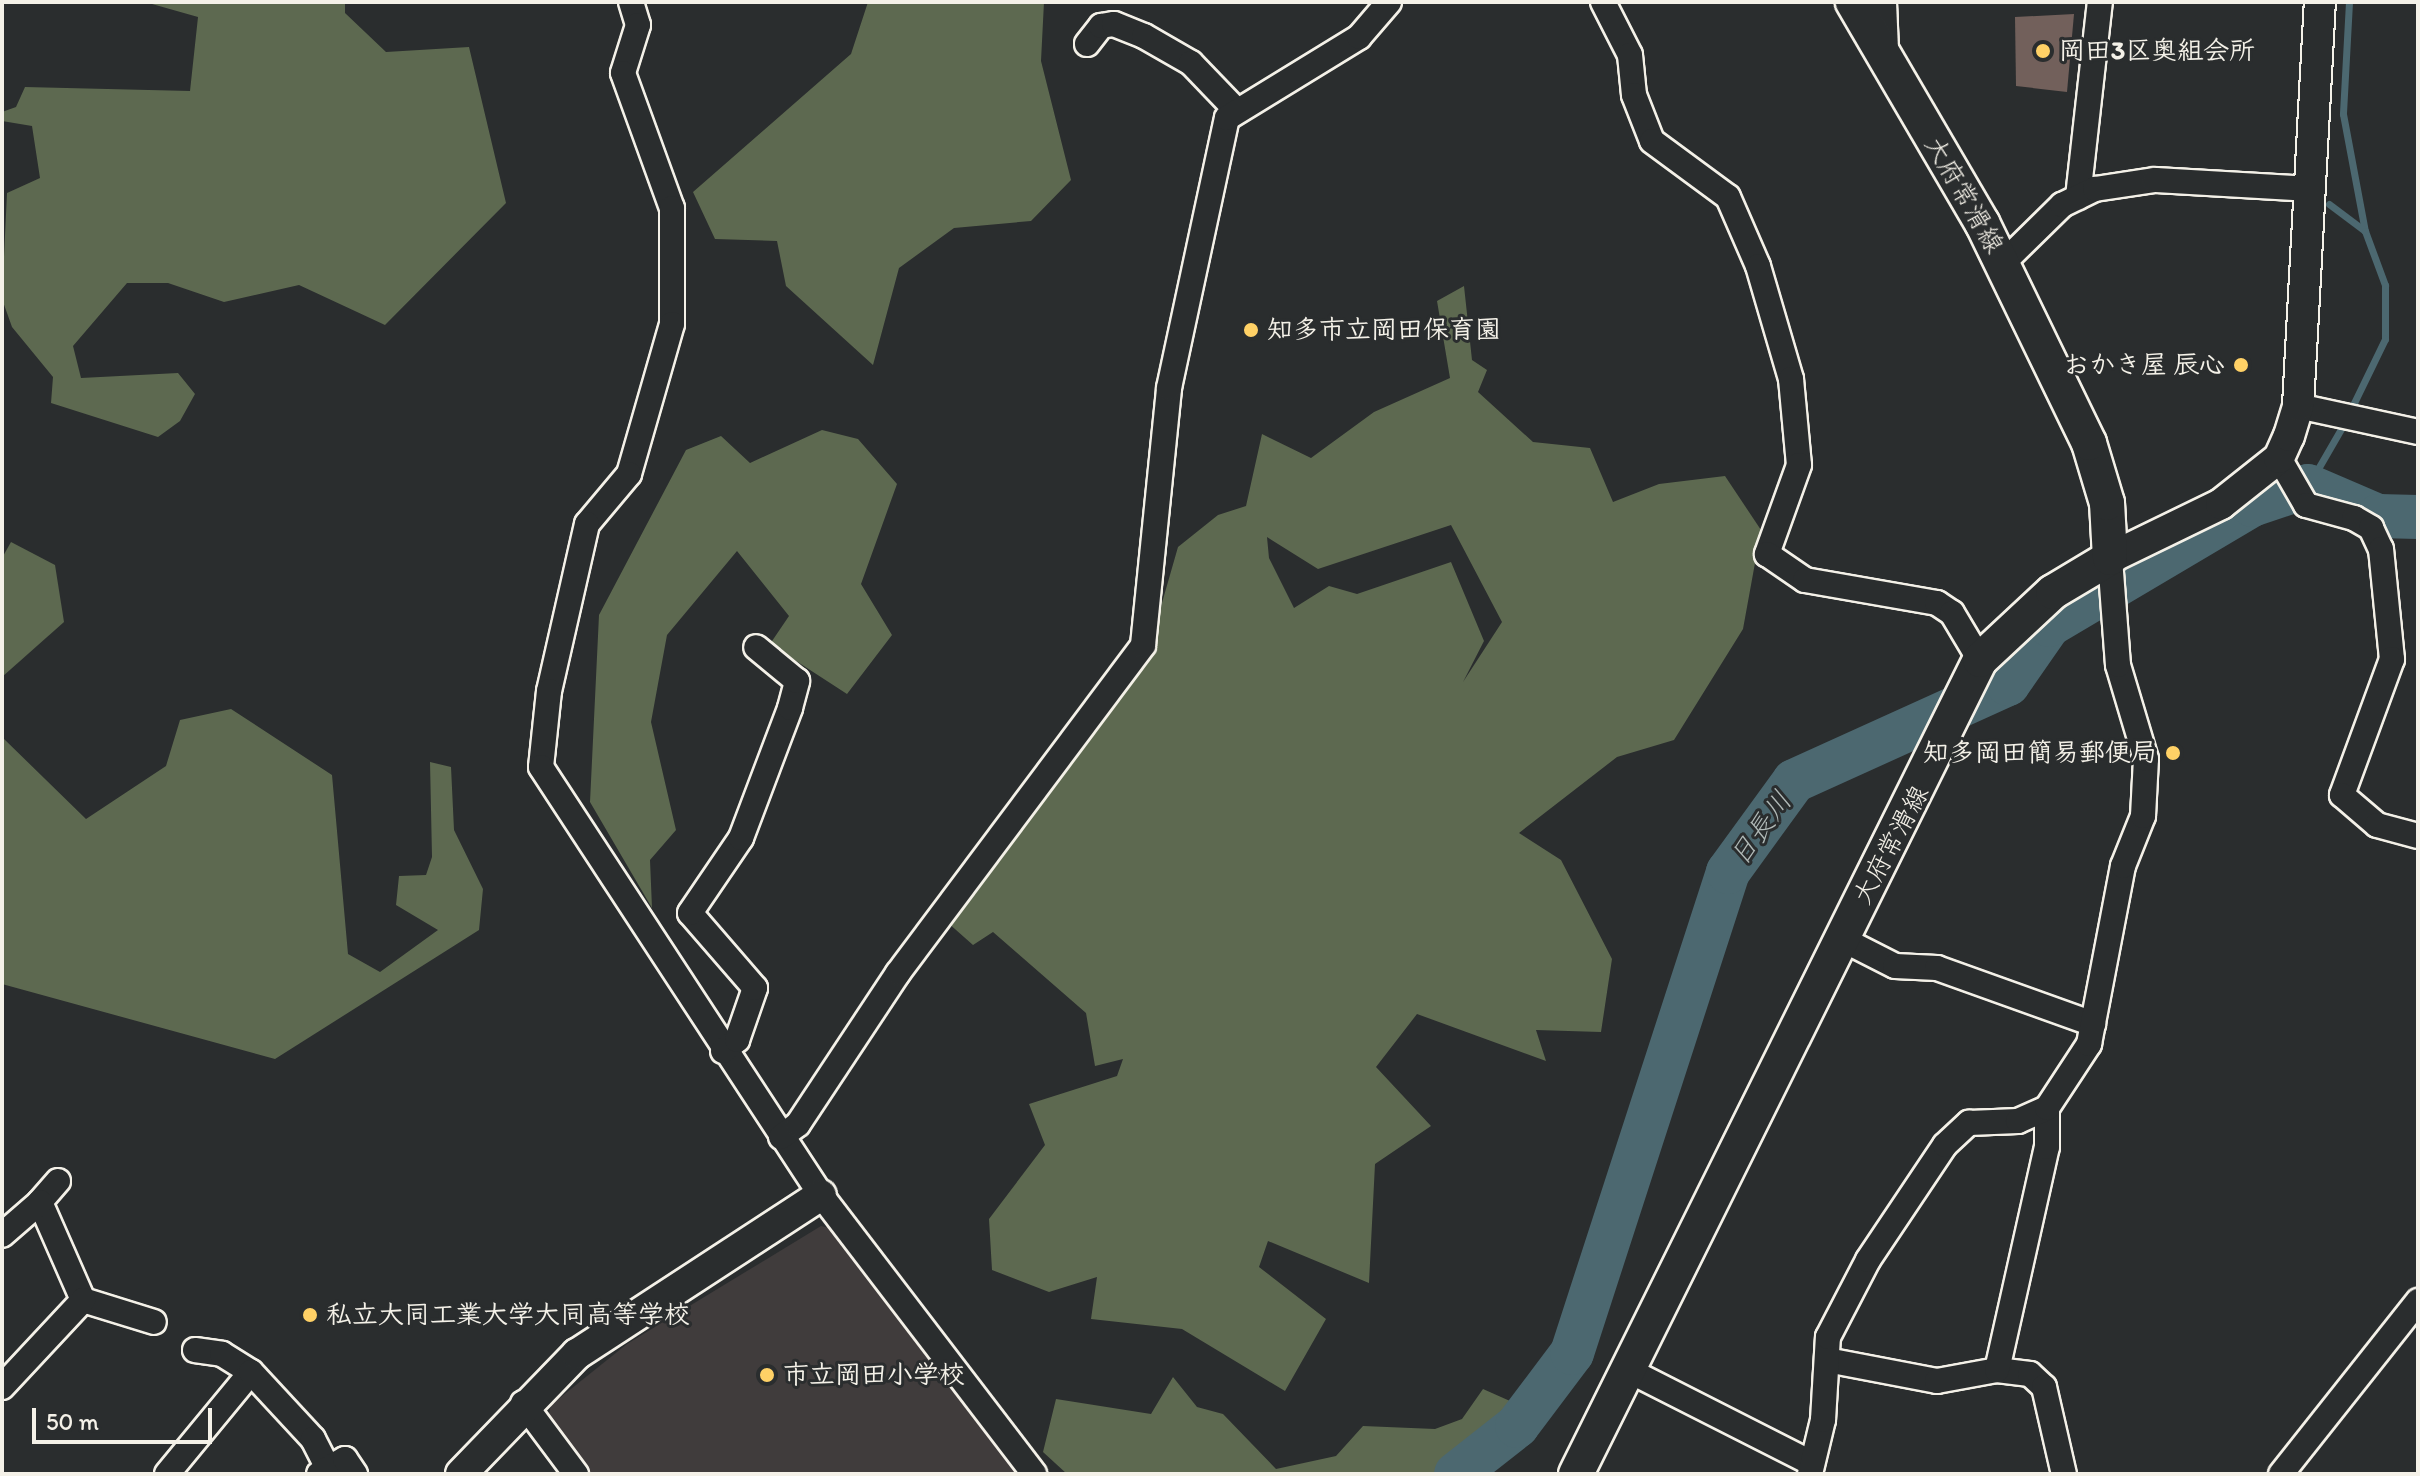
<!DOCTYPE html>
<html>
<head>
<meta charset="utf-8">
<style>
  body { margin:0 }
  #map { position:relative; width:2420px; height:1476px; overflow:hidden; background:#2a2d2e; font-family:Itim,"Klee One",sans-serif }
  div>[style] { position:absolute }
  .built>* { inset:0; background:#403c3c }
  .green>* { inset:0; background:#5d6950 }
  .stream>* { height:7px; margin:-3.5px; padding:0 3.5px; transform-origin:3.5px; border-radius:3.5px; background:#4c6870 }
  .river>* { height:44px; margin:-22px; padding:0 22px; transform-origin:22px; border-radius:22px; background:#4c6870 }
  .building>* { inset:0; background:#72605b }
  .roads { filter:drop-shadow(2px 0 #f4f1e8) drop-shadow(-2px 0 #f4f1e8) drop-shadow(0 2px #f4f1e8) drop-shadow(0 -2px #f4f1e8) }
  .minor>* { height:24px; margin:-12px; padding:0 12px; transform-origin:12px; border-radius:12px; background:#2a2d2e }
  .tertiary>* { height:30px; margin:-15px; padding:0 15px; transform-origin:15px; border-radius:15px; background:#2a2d2e }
  .secondary>* { height:34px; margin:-17px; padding:0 17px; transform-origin:17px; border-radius:17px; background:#2a2d2e }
  .dots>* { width:22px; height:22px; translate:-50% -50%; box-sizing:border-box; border:4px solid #2a2d2e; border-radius:50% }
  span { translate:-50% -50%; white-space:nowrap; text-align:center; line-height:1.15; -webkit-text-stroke:6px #2a2d2e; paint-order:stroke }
  .poi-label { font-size:26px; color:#f4f1e8; font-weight:700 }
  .left { translate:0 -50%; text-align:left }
  .right { translate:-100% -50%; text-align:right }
  .street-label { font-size:26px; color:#f4f1e8 }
  .water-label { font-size:28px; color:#b1bab8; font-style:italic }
  .frame { position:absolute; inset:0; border:4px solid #f4f1e8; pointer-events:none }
  .scale { position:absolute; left:32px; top:1408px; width:180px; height:36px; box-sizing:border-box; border:4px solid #f4f1e8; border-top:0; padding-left:10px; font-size:24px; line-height:28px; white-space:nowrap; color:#f4f1e8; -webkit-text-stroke:6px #2a2d2e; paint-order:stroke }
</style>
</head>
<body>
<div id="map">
  <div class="built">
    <div style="clip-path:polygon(821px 1226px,838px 1230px,1019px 1474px,588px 1474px,548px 1418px,551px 1405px,627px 1344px)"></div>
  </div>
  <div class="green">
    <div style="clip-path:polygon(145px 2px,345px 2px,345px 13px,386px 52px,469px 47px,506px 203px,385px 325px,299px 285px,224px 302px,168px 283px,127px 283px,73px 346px,81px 378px,178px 373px,195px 394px,180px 421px,158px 437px,51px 403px,53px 377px,12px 327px,2px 299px,7px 193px,40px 178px,32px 126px,2px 121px,2px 112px,16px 107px,25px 87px,190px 91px,198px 17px)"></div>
    <div style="clip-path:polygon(868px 2px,1044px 2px,1041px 61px,1071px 180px,1031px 221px,954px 228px,899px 268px,873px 365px,786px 286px,777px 241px,715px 239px,693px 192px,851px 54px)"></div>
    <div style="clip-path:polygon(evenodd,1464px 286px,1472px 360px,1487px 370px,1478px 392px,1533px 442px,1590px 448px,1613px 502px,1659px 484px,1725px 476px,1761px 530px,1743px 629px,1674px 740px,1617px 757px,1519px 833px,1561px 860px,1612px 959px,1601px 1032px,1536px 1030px,1546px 1061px,1417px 1014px,1376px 1067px,1431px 1126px,1375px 1164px,1369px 1283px,1268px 1241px,1259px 1267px,1326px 1319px,1285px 1391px,1182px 1329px,1091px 1319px,1097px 1277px,1049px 1292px,992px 1270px,989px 1219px,1045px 1145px,1029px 1104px,1117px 1076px,1123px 1059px,1095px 1066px,1086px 1013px,993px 932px,973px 945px,947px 922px,1145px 662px,1178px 547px,1218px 515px,1246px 506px,1262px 434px,1311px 458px,1374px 412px,1450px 378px,1437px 301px,1464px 286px,1451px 525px,1502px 622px,1463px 682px,1484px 641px,1451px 562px,1357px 594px,1329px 586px,1294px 608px,1269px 558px,1267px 537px,1318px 569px,1451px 525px)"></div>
    <div style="clip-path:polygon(822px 430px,858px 439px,897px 484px,861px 584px,892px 635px,847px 694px,770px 644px,789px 616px,737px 551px,667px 635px,651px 722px,676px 830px,650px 860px,652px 908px,590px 802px,599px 615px,686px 450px,721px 436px,750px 463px)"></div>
    <div style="clip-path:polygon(11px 542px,55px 565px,64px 622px,2px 677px,2px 558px)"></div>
    <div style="clip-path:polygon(231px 709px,332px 775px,348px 954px,380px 972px,438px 930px,396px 905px,399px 876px,426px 875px,432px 857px,430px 762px,451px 767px,454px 830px,483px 889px,479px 930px,275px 1059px,2px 984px,2px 737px,86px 819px,166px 766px,180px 720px)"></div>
    <div style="clip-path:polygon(1173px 1377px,1197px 1407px,1223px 1414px,1276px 1469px,1336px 1456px,1363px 1426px,1435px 1429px,1462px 1419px,1483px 1389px,1510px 1401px,1513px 1422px,1484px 1442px,1464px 1441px,1436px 1474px,1067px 1474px,1043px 1452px,1056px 1399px,1151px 1414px)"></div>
  </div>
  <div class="stream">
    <div style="left:2349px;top:2px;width:112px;rotate:93.1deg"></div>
    <div style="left:2343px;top:114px;width:119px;rotate:79.4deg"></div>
    <div style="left:2329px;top:204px;width:45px;rotate:36.9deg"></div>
    <div style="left:2365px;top:231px;width:58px;rotate:69.7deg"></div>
    <div style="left:2385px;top:285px;width:54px;rotate:90deg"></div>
    <div style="left:2385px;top:339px;width:80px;rotate:115.9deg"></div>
    <div style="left:2308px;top:486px;width:74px;rotate:-60deg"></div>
  </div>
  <div class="river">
    <div style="left:1456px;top:1474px;width:78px;rotate:-38.2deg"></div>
    <div style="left:1517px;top:1426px;width:91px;rotate:-53deg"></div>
    <div style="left:1572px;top:1353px;width:506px;rotate:-72.03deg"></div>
    <div style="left:1728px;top:872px;width:112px;rotate:-54deg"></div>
    <div style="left:1794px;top:781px;width:235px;rotate:-24.4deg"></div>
    <div style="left:2008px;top:684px;width:72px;rotate:-55.2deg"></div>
    <div style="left:2049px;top:625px;width:236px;rotate:-30.6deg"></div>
    <div style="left:2252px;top:505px;width:59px;rotate:-18.7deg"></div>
    <div style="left:2308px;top:486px;width:76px;rotate:23.2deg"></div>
    <div style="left:2378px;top:516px;width:40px;rotate:1.4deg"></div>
  </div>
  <div class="building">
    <div style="clip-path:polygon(2074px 14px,2067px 92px,2016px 86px,2015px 17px)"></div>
  </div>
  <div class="roads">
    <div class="minor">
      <div style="left:631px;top:2px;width:24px;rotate:73deg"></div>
      <div style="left:638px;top:25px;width:50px;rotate:107.4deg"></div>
      <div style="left:623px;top:73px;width:144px;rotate:70.1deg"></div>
      <div style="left:672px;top:208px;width:116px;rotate:90deg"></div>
      <div style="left:672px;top:324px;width:156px;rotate:106deg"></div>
      <div style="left:629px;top:474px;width:65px;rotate:130deg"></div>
      <div style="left:587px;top:524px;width:171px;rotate:102.8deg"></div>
      <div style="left:549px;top:691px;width:76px;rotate:96deg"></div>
      <div style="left:541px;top:767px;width:511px;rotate:56.81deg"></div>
      <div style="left:821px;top:1195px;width:351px;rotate:52.6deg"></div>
      <div style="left:1603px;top:2px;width:59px;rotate:63deg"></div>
      <div style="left:1630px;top:55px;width:40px;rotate:84.3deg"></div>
      <div style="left:1634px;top:95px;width:49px;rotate:68.6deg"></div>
      <div style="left:1652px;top:141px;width:94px;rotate:36.4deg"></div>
      <div style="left:1728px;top:197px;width:75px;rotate:66.5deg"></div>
      <div style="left:1758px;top:266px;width:118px;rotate:73.7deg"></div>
      <div style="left:1791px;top:379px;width:86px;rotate:84.7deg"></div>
      <div style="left:1799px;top:465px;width:95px;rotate:109.8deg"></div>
      <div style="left:1767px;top:554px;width:46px;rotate:34.4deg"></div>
      <div style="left:1805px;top:580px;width:134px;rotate:9.9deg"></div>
      <div style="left:1937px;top:603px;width:18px;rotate:34deg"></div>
      <div style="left:1952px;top:613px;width:55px;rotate:59.2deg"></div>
      <div style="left:1884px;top:2px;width:47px;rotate:87.6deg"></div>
      <div style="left:1087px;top:44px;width:23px;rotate:-52deg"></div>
      <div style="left:1101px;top:26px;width:13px;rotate:-9deg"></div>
      <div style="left:1114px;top:24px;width:32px;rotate:22deg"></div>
      <div style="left:1144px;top:36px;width:54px;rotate:29.9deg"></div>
      <div style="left:1191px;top:63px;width:65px;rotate:46.2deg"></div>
      <div style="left:2078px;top:197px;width:196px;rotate:-83.6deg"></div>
      <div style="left:2003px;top:263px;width:83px;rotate:-44.5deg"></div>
      <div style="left:2062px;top:205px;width:37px;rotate:-26deg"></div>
      <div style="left:2095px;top:189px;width:61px;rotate:-8.5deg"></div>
      <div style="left:2155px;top:180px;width:157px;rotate:3.3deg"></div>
      <div style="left:2298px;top:406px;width:123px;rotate:12.2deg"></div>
      <div style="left:2279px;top:458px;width:54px;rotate:60.1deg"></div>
      <div style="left:2306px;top:505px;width:50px;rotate:15.2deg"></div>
      <div style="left:2354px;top:518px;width:20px;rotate:30deg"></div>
      <div style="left:2371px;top:528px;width:23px;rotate:65deg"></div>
      <div style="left:2381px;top:549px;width:111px;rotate:84.3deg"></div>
      <div style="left:2392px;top:659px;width:145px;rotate:110.2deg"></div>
      <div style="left:2342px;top:795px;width:46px;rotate:40.6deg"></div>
      <div style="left:2377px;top:825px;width:42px;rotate:15deg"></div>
      <div style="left:1842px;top:939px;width:59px;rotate:27deg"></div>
      <div style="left:1895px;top:966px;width:42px;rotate:2.7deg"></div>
      <div style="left:1937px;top:968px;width:166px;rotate:19.7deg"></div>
      <div style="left:723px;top:1051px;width:18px;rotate:-38deg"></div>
      <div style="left:737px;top:1040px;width:55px;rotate:-70.9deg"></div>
      <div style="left:755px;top:988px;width:99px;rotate:-130.9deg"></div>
      <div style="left:690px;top:913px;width:91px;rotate:-55.8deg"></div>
      <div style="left:741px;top:838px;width:139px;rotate:-69.3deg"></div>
      <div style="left:790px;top:708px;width:28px;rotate:-75deg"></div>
      <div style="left:797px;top:681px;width:53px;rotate:-140.3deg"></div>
      <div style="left:781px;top:1137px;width:21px;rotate:-37deg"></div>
      <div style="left:798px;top:1124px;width:181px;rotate:-56.5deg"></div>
      <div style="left:898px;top:973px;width:409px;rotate:-53.2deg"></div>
      <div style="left:1143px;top:645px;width:258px;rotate:-84.2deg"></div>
      <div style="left:1169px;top:388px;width:276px;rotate:-77.9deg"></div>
      <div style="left:1227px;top:118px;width:155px;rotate:-31.5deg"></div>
      <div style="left:1359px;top:37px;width:46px;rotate:-49.4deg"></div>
      <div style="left:58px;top:1181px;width:28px;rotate:131deg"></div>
      <div style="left:40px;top:1202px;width:107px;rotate:66.3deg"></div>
      <div style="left:83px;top:1300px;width:74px;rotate:17.2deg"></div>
      <div style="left:2px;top:1235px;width:50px;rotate:-41deg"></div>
      <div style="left:195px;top:1350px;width:27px;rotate:8deg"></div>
      <div style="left:222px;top:1354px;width:34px;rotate:32deg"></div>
      <div style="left:1827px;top:1360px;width:112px;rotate:10.8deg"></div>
      <div style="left:1937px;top:1381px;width:61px;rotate:-10.4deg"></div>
      <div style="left:1997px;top:1370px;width:33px;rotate:7deg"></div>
      <div style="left:2030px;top:1374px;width:19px;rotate:43deg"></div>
      <div style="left:2044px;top:1387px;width:89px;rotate:77.1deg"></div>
      <div style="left:1628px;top:1370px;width:203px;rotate:26.9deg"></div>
      <div style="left:1997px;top:1370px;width:229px;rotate:-77.4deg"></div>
      <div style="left:2047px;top:1147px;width:39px;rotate:-90deg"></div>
      <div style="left:2px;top:1387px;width:119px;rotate:-47deg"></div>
      <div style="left:523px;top:1403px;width:89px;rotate:53.3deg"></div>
      <div style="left:167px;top:1474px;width:132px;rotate:-50.5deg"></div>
      <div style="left:251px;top:1372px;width:91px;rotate:47.2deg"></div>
      <div style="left:313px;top:1439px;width:34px;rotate:63deg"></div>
      <div style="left:319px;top:1474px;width:30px;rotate:-30deg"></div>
      <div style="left:345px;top:1459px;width:18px;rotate:56deg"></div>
      <div style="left:1810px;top:1474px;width:56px;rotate:-76.5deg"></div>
      <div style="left:1823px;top:1420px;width:83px;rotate:-86.6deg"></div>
      <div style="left:1828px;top:1337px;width:87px;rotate:-62.5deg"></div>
      <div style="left:1868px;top:1260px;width:138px;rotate:-56.2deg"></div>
      <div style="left:1945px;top:1145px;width:33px;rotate:-43deg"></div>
      <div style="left:1969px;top:1123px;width:49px;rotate:-2.3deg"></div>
      <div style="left:2018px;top:1121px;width:32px;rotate:-24deg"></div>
      <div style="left:2047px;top:1108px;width:77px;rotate:-56.7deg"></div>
      <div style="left:2089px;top:1044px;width:181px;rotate:-79.2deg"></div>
      <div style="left:2123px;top:866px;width:54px;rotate:-68.2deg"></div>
      <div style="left:2143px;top:816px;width:57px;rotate:-87deg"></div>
      <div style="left:2146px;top:759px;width:98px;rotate:-106.6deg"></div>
      <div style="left:2118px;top:665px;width:107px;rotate:-94.3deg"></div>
      <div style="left:2281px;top:1474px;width:221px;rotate:-51.6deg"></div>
    </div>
    <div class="tertiary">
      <div style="left:2110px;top:558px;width:123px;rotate:-25.9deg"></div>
      <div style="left:2221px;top:504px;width:74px;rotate:-38.4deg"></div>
      <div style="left:2279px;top:458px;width:24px;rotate:-66deg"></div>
      <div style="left:2289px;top:436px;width:31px;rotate:-73deg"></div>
      <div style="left:2298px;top:406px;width:405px;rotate:-86.9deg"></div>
      <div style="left:461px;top:1474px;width:167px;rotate:-46deg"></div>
      <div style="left:577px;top:1354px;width:291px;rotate:-33.1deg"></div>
    </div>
    <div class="secondary">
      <div style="left:1576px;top:1474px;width:909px;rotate:-63.6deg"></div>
      <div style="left:1980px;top:660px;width:100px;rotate:-43deg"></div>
      <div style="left:2053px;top:592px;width:66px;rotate:-30.8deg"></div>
      <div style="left:2110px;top:558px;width:55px;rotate:-93.1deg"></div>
      <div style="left:2107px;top:503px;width:63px;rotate:-106.7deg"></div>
      <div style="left:2089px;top:443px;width:245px;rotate:-115.9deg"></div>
      <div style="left:1982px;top:223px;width:256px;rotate:-120.3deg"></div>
    </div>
  </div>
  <div class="dots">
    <div style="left:2043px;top:51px;background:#ffd166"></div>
    <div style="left:1251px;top:330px;background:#ffd166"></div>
    <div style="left:2241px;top:365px;background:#ffd166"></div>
    <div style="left:2173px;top:753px;background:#ffd166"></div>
    <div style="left:310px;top:1315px;background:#ffd166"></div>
    <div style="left:767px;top:1375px;background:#ffd166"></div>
  </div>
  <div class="poi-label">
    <span class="left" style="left:2059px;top:51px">岡田3区奥組会所</span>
    <span class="left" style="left:1267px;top:330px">知多市立岡田保育園</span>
    <span class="right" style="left:2225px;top:365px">おかき屋 辰心</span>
    <span class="right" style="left:2157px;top:753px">知多岡田簡易郵便局</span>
    <span class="left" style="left:326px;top:1315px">私立大同工業大学大同高等学校</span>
    <span class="left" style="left:783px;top:1375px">市立岡田小学校</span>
  </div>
  <div class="street-label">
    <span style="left:1964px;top:195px;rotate:60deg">大府常滑線</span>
    <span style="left:1891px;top:845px;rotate:-62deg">大府常滑線</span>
  </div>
  <div class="water-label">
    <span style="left:1760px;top:828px;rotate:-54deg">日長川</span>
  </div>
  <div class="frame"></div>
  <div class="scale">50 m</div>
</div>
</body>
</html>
